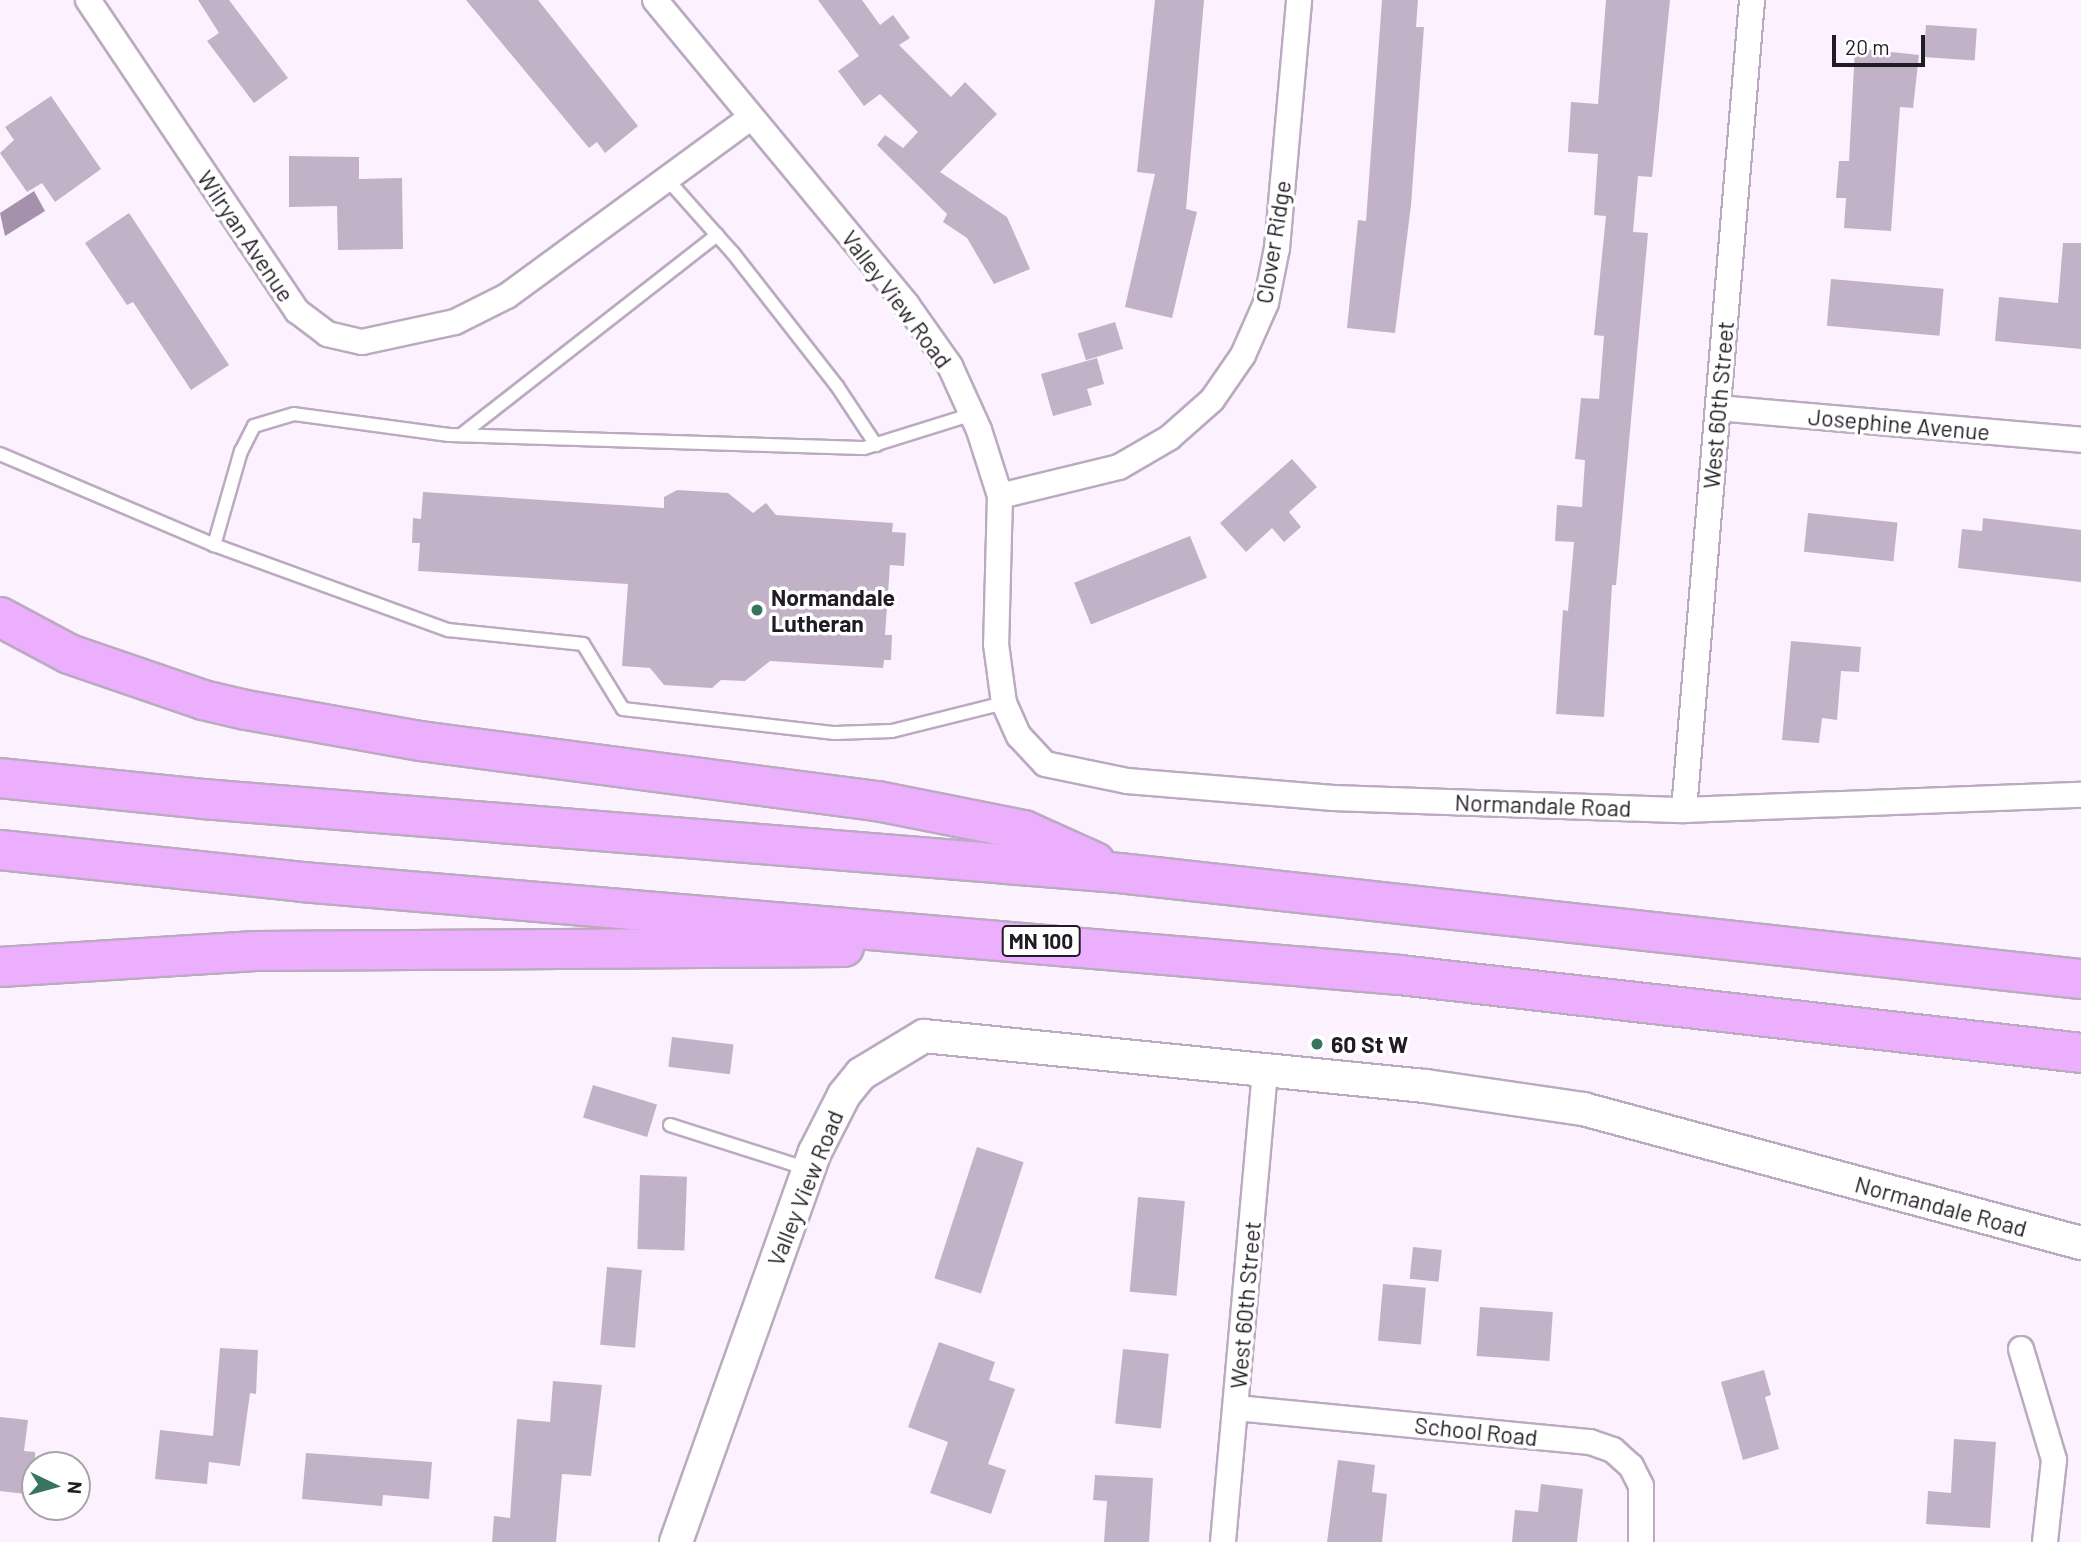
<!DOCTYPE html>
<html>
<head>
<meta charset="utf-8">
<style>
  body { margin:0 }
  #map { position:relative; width:2081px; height:1542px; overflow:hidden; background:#fcf1ff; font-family:Barlow,sans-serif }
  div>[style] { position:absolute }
  .water>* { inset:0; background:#a591ab }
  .building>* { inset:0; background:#c2b2c7; transform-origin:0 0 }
  .roads { filter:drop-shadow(2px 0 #bbaac0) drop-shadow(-2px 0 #bbaac0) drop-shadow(0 2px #bbaac0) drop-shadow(0 -2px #bbaac0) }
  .service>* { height:12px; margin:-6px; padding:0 6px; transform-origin:6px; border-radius:6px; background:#fff }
  .minor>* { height:24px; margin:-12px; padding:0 12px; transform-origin:12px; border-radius:12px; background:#fff }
  .tertiary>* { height:32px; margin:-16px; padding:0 16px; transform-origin:16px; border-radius:16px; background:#fff }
  .motorway>* { height:38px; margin:-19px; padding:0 19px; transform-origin:19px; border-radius:19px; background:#ecaffe }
  .dots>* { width:19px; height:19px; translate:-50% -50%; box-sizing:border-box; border:4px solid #fff; border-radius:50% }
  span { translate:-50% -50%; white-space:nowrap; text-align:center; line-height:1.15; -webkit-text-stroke:7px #fff; paint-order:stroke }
  .shield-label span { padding:2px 5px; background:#fff; border:2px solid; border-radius:5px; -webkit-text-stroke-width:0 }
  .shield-label { font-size:21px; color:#211b23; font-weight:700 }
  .street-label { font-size:23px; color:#211b23 }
  .poi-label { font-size:23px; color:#211b23; font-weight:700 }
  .left { translate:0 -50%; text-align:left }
  .north { position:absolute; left:21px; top:1451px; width:70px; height:70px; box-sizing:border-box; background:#fff; border:2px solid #a6a4a7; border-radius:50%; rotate:95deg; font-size:19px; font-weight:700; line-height:28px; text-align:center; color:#211b23 }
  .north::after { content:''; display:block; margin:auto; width:24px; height:32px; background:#38755f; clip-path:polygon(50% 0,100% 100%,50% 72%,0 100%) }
  .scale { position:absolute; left:1832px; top:35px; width:93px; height:32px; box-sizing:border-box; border:4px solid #211b23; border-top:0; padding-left:9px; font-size:21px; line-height:24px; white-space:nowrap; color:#211b23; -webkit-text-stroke:5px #fff; paint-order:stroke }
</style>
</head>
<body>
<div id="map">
  <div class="water">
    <div style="clip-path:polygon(34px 191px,45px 211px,5px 236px,0 213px)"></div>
  </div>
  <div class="building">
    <div style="clip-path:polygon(198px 0,229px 0,288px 78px,254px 103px,207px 41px,219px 33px)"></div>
    <div style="clip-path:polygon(466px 0,538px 0,638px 126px,605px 153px,597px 142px,589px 148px)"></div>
    <div style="clip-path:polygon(818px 0,862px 0,880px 25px,893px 15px,910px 38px,899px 45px,951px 97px,965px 82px,997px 114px,940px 172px,1007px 217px,1030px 269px,994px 284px,967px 238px,943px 222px,947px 214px,877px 145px,885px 135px,903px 148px,918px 132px,880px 94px,864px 106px,838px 71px,859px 56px)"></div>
    <div style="clip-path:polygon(1155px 0,1204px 0,1186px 209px,1197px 212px,1172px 318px,1125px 307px,1155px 174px,1137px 172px)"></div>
    <div style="clip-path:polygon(1382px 0,1418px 0,1416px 27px,1424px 27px,1411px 205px,1395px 333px,1347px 328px,1358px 220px,1366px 221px)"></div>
    <div style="clip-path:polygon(1606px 0,1670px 0,1652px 177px,1638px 176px,1633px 232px,1648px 233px,1616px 585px,1612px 585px,1604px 717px,1556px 714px,1563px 610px,1568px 611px,1574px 542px,1555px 541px,1557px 505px,1582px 507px,1585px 460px,1575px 459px,1581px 398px,1599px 399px,1604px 336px,1594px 335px,1606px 216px,1594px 215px,1598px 154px,1568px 152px,1571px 102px,1598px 104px)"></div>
    <div style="left:1926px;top:25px;width:51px;height:32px;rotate:4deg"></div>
    <div style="clip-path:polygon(1855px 48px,1919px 55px,1913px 108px,1900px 107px,1891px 231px,1844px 228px,1846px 198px,1836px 198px,1839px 161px,1849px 161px)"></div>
    <div style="clip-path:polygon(51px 96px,101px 169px,55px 202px,42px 183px,27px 192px,0 153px,14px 140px,5px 127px)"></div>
    <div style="clip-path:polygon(289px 156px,359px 157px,359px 179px,402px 178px,403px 249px,338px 250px,337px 206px,289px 207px)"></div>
    <div style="clip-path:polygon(129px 213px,229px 365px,191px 390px,133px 302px,127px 305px,85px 243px)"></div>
    <div style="clip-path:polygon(2063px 243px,2081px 243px,2081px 349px,1995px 341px,1999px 297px,2058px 303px)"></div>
    <div style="left:1831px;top:279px;width:113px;height:47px;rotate:5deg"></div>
    <div style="left:1115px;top:322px;width:28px;height:39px;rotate:73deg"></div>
    <div style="clip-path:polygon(1097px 358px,1104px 384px,1087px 389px,1092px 405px,1053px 416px,1041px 374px)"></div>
    <div style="clip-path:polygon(1292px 459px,1317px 487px,1289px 512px,1301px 527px,1284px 542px,1272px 528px,1246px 552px,1220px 523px)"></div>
    <div style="clip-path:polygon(677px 490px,728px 493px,753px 513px,766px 503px,776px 515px,893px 523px,892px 532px,906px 533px,904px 566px,890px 565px,885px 635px,892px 635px,891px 660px,884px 660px,883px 668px,770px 661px,745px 681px,721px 680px,712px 688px,664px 685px,650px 668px,622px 666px,628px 584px,418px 571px,420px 543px,412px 543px,413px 518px,421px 519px,423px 492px,664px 508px,664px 497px)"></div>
    <div style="left:1808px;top:513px;width:90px;height:39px;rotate:6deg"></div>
    <div style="clip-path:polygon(1983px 518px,2081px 530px,2081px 582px,1958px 568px,1962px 529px,1982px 531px)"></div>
    <div style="left:1190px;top:536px;width:45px;height:125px;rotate:68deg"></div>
    <div style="clip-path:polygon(1791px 641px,1861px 647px,1859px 672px,1841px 671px,1837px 720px,1822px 718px,1819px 743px,1782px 740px)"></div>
    <div style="left:672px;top:1037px;width:62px;height:30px;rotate:7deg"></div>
    <div style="left:593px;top:1085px;width:67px;height:34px;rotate:17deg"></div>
    <div style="left:977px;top:1147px;width:49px;height:138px;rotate:18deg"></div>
    <div style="left:640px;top:1175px;width:47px;height:74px;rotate:2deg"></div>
    <div style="left:1138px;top:1197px;width:47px;height:95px;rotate:5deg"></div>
    <div style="left:1413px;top:1247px;width:29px;height:32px;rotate:6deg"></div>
    <div style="left:607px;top:1267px;width:35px;height:78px;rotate:5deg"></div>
    <div style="left:1383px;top:1284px;width:43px;height:57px;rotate:5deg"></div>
    <div style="left:1480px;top:1307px;width:73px;height:49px;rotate:4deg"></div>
    <div style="clip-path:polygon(939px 1342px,995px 1362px,989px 1380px,1015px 1389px,988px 1464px,1006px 1470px,991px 1514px,930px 1493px,948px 1442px,908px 1427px)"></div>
    <div style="clip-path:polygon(220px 1348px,258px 1350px,256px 1394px,250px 1393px,240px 1466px,209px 1462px,207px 1484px,155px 1479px,160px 1430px,213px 1436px)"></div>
    <div style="left:1123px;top:1349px;width:46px;height:75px;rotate:6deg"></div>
    <div style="clip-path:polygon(1764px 1370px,1771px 1395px,1765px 1397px,1779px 1449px,1743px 1460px,1721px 1382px)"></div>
    <div style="clip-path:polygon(553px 1381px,602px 1385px,591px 1476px,562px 1474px,556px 1542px,492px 1542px,494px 1516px,510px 1518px,517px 1419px,550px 1422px)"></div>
    <div style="clip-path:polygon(0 1417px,28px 1420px,24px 1451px,35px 1452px,35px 1495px,0 1491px)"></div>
    <div style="clip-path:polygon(1954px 1439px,1996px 1442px,1990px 1528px,1926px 1524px,1928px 1491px,1951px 1493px)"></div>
    <div style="clip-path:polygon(306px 1453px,432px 1462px,429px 1499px,383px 1495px,382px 1506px,302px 1499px)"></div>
    <div style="clip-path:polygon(1338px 1460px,1375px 1465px,1372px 1492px,1387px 1494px,1382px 1542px,1327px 1542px)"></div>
    <div style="clip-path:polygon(1095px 1475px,1153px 1478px,1149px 1542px,1104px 1542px,1107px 1501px,1093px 1500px)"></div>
    <div style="clip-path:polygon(1541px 1484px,1583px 1489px,1577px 1542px,1512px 1542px,1515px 1510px,1538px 1512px)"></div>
  </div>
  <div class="roads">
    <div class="service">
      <div style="left:667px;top:179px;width:99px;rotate:48.3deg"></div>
      <div style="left:733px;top:253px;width:169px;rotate:52deg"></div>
      <div style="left:837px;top:386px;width:71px;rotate:56.5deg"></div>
      <div style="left:973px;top:414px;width:114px;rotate:162.7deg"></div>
      <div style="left:864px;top:448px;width:415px;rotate:-178.2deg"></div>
      <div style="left:449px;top:435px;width:156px;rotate:-172.3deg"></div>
      <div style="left:294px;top:414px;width:42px;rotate:163.3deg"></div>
      <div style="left:254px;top:426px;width:28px;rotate:117deg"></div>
      <div style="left:241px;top:451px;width:98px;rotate:106deg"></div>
      <div style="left:214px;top:545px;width:249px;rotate:20deg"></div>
      <div style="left:448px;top:630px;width:136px;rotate:5.9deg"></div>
      <div style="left:583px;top:644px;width:76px;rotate:58.4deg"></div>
      <div style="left:623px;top:709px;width:213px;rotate:6.5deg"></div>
      <div style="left:835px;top:733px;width:57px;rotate:-2deg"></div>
      <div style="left:892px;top:731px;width:115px;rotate:-14deg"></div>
      <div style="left:461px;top:435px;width:325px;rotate:-38deg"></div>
      <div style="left:0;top:454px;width:233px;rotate:23deg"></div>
      <div style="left:670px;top:1125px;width:145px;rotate:17.7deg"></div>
    </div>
    <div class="minor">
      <div style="left:88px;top:0;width:375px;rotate:56.1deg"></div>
      <div style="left:297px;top:311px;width:38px;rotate:37deg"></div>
      <div style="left:327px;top:334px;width:36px;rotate:13deg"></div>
      <div style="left:362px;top:342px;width:95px;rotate:-12.1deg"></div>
      <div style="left:455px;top:322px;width:58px;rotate:-26.6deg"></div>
      <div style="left:507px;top:296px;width:303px;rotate:-36.2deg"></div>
      <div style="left:655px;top:0;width:396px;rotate:50.4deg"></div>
      <div style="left:907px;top:305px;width:75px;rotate:54.8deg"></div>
      <div style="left:950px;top:366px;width:70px;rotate:65.6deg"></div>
      <div style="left:979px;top:430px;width:69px;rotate:72.3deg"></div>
      <div style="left:1000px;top:496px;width:148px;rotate:91.5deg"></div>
      <div style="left:996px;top:644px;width:60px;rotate:82.3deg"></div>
      <div style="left:1004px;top:703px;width:36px;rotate:66deg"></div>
      <div style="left:1019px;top:736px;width:38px;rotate:47deg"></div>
      <div style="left:1045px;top:764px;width:84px;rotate:11.7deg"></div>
      <div style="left:1127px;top:781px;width:207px;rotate:4.7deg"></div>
      <div style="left:1333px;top:798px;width:351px;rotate:2deg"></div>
      <div style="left:1684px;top:810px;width:397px;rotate:-2.2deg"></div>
      <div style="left:1718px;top:408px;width:364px;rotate:5deg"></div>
      <div style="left:1000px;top:496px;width:122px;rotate:-13.7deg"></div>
      <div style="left:1119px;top:467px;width:58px;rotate:-30.1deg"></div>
      <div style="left:1169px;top:438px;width:57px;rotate:-41.5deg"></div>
      <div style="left:1212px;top:400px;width:55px;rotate:-55.4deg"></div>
      <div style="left:1243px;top:355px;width:57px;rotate:-66.1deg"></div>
      <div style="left:1266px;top:303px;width:56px;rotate:-78.7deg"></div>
      <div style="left:1277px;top:248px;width:249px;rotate:-84.9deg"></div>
      <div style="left:1684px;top:810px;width:813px;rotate:-85.2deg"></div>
      <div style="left:2021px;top:1349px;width:116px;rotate:73.4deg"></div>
      <div style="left:2054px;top:1460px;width:82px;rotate:96.3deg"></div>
      <div style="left:1236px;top:1408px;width:356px;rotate:5.5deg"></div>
      <div style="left:1590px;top:1442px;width:24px;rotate:19deg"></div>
      <div style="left:1613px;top:1450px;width:24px;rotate:42deg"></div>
      <div style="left:1631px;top:1466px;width:22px;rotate:63deg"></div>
      <div style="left:1641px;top:1486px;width:56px;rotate:90deg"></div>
      <div style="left:1223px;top:1542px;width:475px;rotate:-84.9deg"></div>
    </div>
    <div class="tertiary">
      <div style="left:676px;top:1542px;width:414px;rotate:-70.4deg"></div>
      <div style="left:815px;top:1152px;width:64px;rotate:-63deg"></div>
      <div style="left:844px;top:1095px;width:27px;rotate:-51deg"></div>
      <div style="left:861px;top:1074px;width:74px;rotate:-31.1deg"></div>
      <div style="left:924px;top:1036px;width:503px;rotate:5.7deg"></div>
      <div style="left:1425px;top:1086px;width:160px;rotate:8.3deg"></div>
      <div style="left:1583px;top:1109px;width:516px;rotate:15.06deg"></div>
    </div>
    <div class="motorway">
      <div style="left:0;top:617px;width:78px;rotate:28.2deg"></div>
      <div style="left:69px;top:654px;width:142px;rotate:18.9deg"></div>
      <div style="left:203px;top:700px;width:44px;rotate:13.1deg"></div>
      <div style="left:246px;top:710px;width:177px;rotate:10.1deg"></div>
      <div style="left:420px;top:741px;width:461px;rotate:7.5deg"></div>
      <div style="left:877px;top:801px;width:150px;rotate:11.2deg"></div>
      <div style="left:1024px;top:830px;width:78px;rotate:24.3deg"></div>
      <div style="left:0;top:778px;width:204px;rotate:5.9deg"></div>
      <div style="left:203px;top:799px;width:919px;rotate:4.62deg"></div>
      <div style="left:1119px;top:873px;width:968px;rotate:6.29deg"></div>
      <div style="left:0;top:850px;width:304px;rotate:6deg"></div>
      <div style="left:302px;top:882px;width:1102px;rotate:4.84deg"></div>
      <div style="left:1400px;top:975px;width:685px;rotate:6.53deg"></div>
      <div style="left:0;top:967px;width:256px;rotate:-3.6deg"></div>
      <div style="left:255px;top:951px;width:589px;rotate:-0.39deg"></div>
    </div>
  </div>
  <div class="dots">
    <div style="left:757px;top:610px;background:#38755f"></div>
    <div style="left:1317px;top:1044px;background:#38755f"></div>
  </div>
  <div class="shield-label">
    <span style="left:1041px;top:941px">MN 100</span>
  </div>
  <div class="street-label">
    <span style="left:246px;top:236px;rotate:56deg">Wilryan Avenue</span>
    <span style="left:1273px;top:242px;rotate:-81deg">Clover Ridge</span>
    <span style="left:897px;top:299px;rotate:53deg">Valley View Road</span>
    <span style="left:1718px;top:405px;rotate:-85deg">West 60th Street</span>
    <span style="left:1899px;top:424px;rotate:5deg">Josephine Avenue</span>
    <span style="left:1543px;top:805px;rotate:2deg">Normandale Road</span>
    <span style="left:805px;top:1188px;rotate:-68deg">Valley View Road</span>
    <span style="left:1941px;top:1206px;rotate:15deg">Normandale Road</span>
    <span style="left:1245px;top:1305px;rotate:-85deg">West 60th Street</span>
    <span style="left:1476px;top:1431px;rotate:6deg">School Road</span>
  </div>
  <div class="poi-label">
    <span class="left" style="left:771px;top:610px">Normandale<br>Lutheran</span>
    <span class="left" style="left:1331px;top:1044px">60 St W</span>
  </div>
  <div class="north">N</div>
  <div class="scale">20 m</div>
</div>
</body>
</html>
